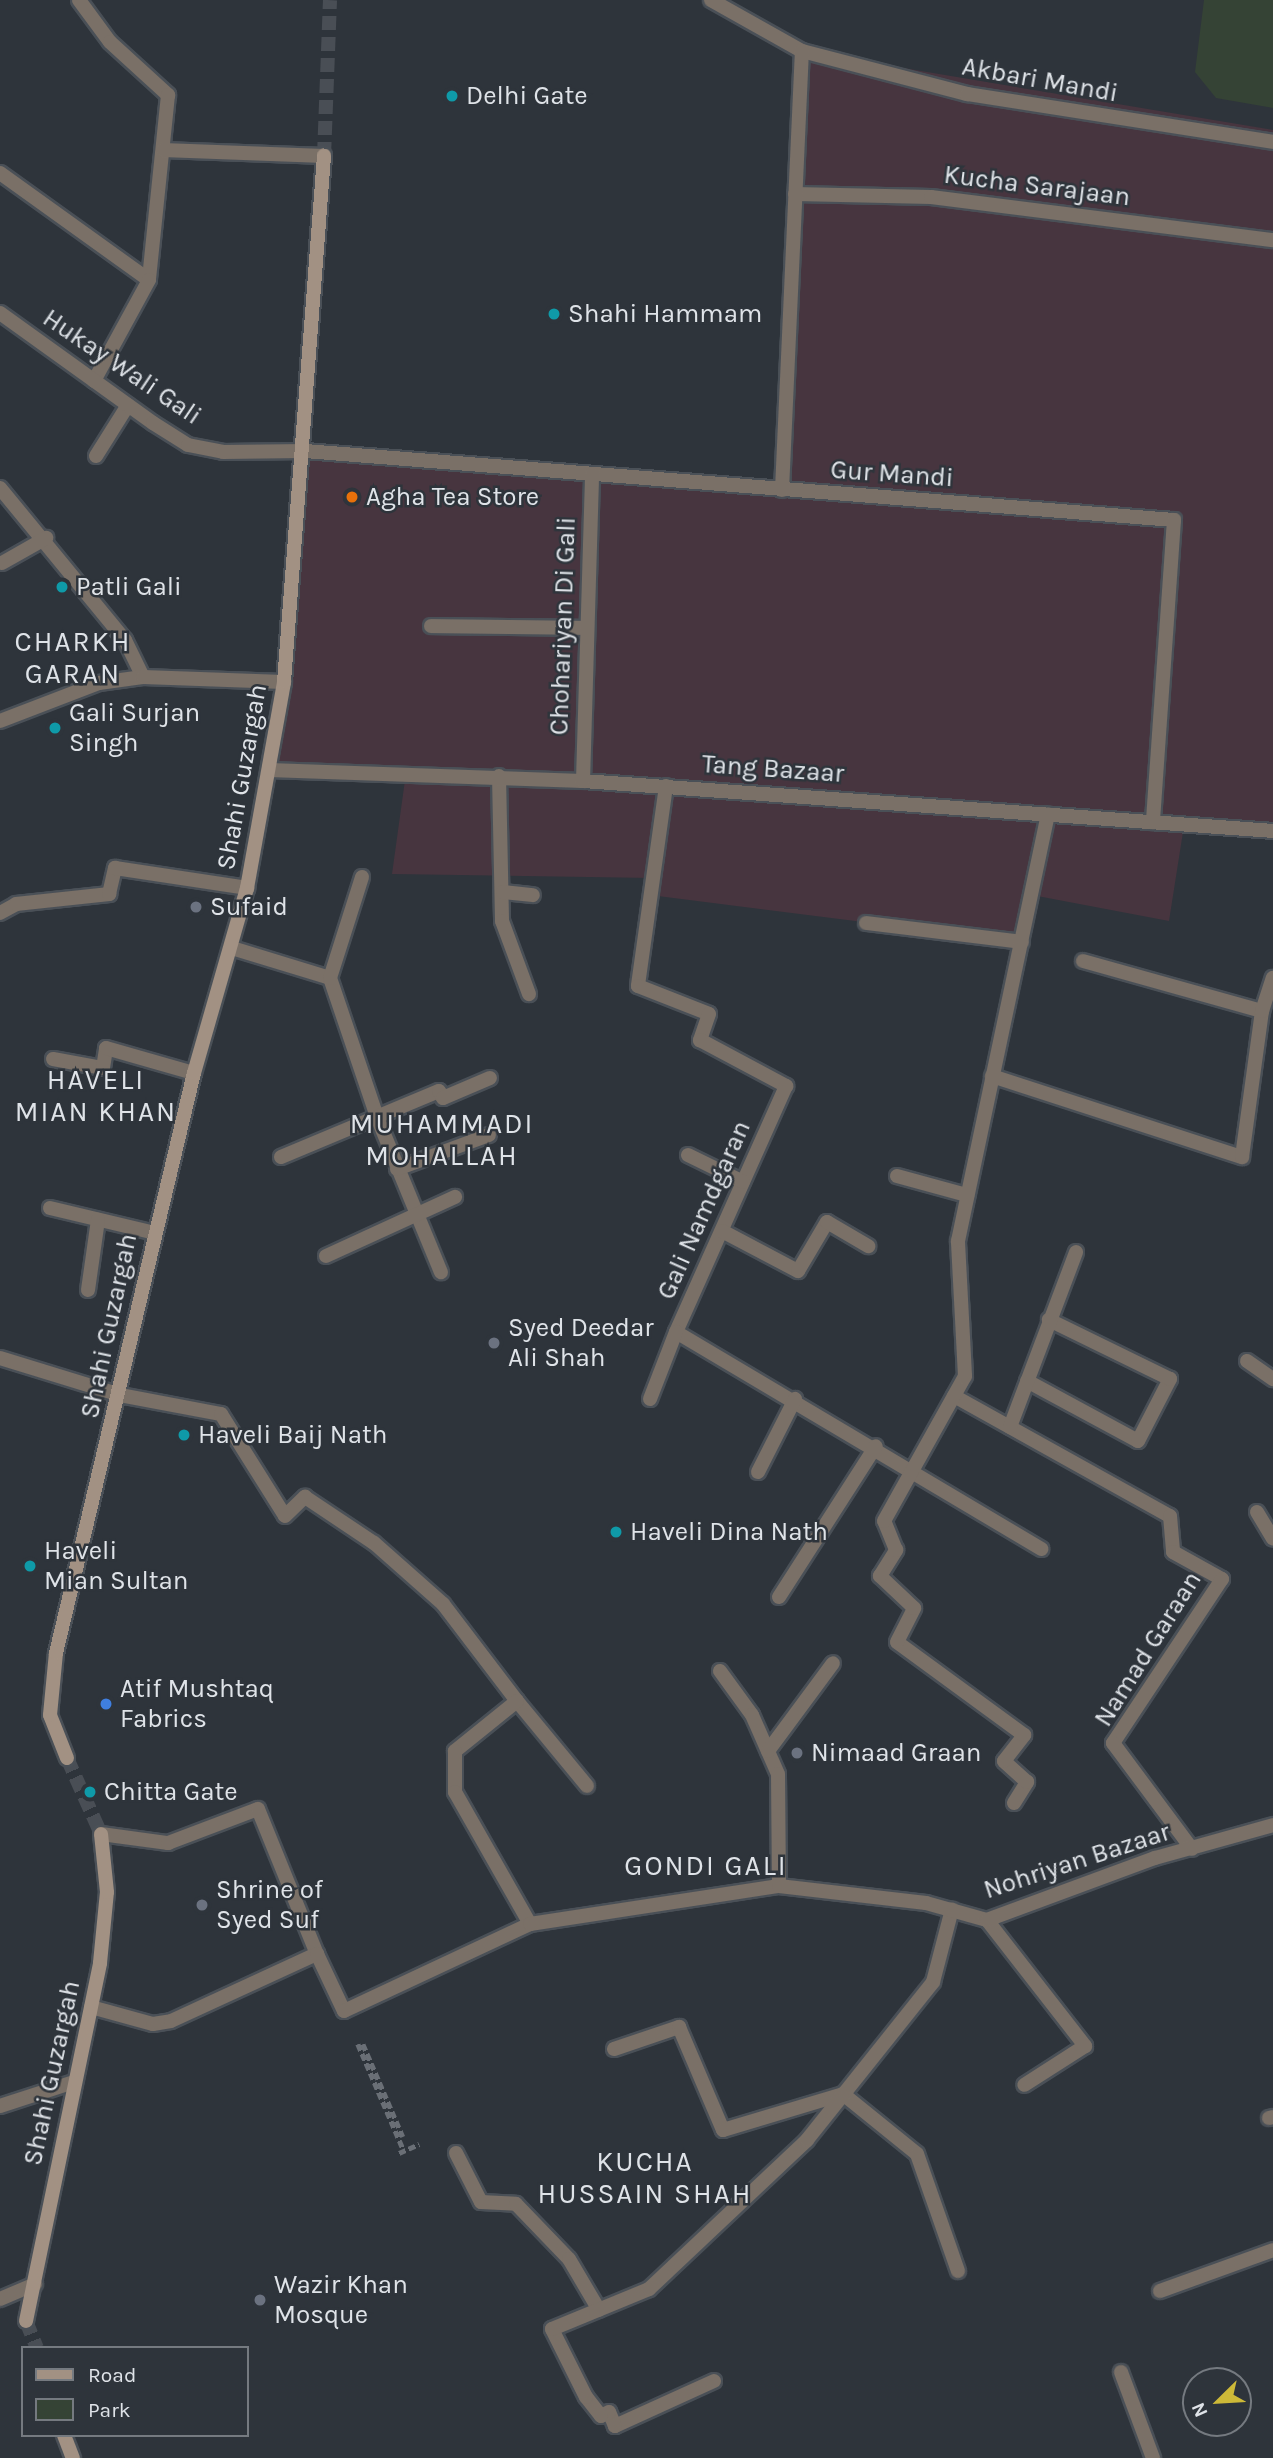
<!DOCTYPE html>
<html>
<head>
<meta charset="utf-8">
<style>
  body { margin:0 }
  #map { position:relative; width:1273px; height:2458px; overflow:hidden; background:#2e343b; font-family:Karla,sans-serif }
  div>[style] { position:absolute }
  .commercial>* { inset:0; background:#47353f }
  .green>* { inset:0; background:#354335 }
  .secondary-tunnel>* { height:14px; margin-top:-7px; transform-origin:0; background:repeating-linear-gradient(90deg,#494e55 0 14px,transparent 0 21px) }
  .path>* { height:4.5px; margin-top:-2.25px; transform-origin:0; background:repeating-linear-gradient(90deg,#6a6f76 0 7px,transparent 0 10.5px) }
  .roads { filter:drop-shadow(2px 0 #4a5057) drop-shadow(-2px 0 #4a5057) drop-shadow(0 2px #4a5057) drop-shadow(0 -2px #4a5057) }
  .lane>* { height:14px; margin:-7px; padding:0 7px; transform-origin:7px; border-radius:7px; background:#7a7067 }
  .street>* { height:14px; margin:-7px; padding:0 7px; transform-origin:7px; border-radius:7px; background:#7a7067 }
  .secondary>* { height:14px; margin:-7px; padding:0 7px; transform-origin:7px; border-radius:7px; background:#a29183 }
  .dots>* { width:19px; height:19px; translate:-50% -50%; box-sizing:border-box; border:4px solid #2e343b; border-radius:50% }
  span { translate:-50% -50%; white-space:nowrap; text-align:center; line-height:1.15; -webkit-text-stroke:5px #2e343b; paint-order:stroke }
  .street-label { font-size:26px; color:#dfe3e8 }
  .poi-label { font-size:26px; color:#dfe3e8 }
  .left { translate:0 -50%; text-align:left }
  .neighbourhood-label { font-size:28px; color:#dfe3e8; letter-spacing:2px }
  .legend { position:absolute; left:21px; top:2346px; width:228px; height:91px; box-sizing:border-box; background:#2e343b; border:2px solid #757a80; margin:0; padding:9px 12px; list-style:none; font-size:21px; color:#dfe3e8 }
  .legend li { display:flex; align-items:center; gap:14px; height:35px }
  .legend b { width:35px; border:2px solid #757a80 }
  .north { position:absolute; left:1182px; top:2367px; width:70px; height:70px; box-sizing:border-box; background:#2e343b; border:2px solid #757a80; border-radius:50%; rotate:246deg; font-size:19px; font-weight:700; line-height:28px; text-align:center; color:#dfe3e8 }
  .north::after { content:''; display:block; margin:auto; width:24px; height:32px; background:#cdb938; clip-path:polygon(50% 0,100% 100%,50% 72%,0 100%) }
</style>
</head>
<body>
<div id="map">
  <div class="commercial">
    <div style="clip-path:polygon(802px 51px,1273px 130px,1273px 838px,1183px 832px,1169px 921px,1032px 895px,1022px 942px,650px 895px,652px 878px,392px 874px,405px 780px,269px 770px,305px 451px,782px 489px)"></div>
  </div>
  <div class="green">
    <div style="clip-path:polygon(1204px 0,1273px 0,1273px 108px,1216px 98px,1195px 72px)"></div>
  </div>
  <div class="secondary-tunnel">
    <div style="left:324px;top:156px;width:156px;rotate:-87.8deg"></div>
    <div style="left:67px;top:1758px;width:83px;rotate:65.9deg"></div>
    <div style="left:26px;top:2321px;width:29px;rotate:68deg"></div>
  </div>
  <div class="path">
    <div style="left:358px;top:2044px;width:116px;rotate:66.7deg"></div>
    <div style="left:363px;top:2044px;width:101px;rotate:66.7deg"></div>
    <div style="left:399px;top:2153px;width:22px;rotate:-24deg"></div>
  </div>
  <div class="roads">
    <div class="lane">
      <div style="left:79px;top:0;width:52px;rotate:53.6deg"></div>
      <div style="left:110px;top:42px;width:79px;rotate:42.4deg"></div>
      <div style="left:168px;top:95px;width:186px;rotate:95.9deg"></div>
      <div style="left:163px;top:150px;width:161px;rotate:2.1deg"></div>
      <div style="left:0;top:173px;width:183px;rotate:35.7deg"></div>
      <div style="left:149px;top:280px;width:115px;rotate:118.6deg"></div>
      <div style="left:795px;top:194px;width:136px;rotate:1.3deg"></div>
      <div style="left:931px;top:197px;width:345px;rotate:7.2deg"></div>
      <div style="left:96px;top:456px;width:60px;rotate:-57.9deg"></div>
      <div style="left:0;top:488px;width:197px;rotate:50.6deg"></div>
      <div style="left:125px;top:640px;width:41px;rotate:64.1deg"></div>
      <div style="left:2px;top:563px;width:51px;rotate:-29.6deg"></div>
      <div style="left:431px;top:626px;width:156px;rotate:0.7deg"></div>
      <div style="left:0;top:721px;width:106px;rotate:-21deg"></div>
      <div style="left:99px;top:683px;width:44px;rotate:-7.8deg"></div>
      <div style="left:143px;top:677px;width:141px;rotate:2deg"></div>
      <div style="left:499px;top:776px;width:145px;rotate:88.8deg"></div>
      <div style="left:502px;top:921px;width:78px;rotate:69.7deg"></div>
      <div style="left:666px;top:786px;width:202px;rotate:98deg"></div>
      <div style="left:638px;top:986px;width:76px;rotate:21.5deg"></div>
      <div style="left:709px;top:1014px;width:28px;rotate:109deg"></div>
      <div style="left:700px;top:1040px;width:98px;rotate:28.1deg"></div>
      <div style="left:786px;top:1086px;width:269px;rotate:114.1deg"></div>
      <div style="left:676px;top:1332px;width:425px;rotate:30.7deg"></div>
      <div style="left:503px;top:892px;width:30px;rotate:6deg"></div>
      <div style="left:0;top:913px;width:18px;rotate:-29deg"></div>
      <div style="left:16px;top:904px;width:94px;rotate:-6.1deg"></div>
      <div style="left:109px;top:894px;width:27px;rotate:-77deg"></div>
      <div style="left:115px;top:868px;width:134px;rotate:8.6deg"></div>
      <div style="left:866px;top:923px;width:157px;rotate:6.9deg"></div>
      <div style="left:232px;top:948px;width:102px;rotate:17deg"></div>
      <div style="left:330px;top:978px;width:147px;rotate:71.3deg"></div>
      <div style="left:377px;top:1117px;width:168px;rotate:67.6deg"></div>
      <div style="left:1083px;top:961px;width:186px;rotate:15.6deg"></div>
      <div style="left:330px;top:978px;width:106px;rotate:-72.4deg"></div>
      <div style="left:53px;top:1059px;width:51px;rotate:10.2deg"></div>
      <div style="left:103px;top:1068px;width:20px;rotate:-81deg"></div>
      <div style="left:106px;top:1048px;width:91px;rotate:15.9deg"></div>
      <div style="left:992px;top:1076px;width:263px;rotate:18deg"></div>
      <div style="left:1242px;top:1157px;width:147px;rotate:-82.2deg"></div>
      <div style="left:1262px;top:1011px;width:35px;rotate:-72deg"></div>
      <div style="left:688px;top:1155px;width:61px;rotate:26.1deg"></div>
      <div style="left:281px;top:1157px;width:171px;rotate:-22.7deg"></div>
      <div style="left:439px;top:1091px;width:8px;rotate:60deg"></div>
      <div style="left:443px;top:1098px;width:51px;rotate:-23.1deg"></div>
      <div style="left:397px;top:1169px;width:98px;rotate:-20.3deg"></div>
      <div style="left:897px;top:1176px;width:73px;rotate:15.2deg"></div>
      <div style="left:50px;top:1208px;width:108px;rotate:13.4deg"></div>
      <div style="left:722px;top:1231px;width:86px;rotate:27.8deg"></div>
      <div style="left:798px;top:1271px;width:57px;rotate:-59.4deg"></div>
      <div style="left:827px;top:1222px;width:48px;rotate:30.3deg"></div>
      <div style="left:326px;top:1256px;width:142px;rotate:-24.6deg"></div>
      <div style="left:88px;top:1290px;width:71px;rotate:-81.9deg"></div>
      <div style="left:1247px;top:1361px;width:32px;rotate:35deg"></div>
      <div style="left:1027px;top:1381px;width:126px;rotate:28.4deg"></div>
      <div style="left:1138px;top:1441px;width:70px;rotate:-62.7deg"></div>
      <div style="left:1170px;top:1379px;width:135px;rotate:-154deg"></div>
      <div style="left:954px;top:1396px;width:247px;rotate:29.1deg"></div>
      <div style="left:1170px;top:1516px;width:36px;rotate:85deg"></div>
      <div style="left:1173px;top:1552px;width:56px;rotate:28.9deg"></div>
      <div style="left:1222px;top:1579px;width:197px;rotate:123.6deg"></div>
      <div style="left:1113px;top:1743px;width:132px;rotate:53.3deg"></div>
      <div style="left:650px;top:1399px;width:72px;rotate:-68.8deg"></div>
      <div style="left:1010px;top:1427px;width:187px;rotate:-69.3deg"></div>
      <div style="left:758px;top:1472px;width:82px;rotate:-63.1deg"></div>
      <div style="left:1257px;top:1512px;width:31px;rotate:59deg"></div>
      <div style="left:779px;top:1597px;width:179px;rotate:-57.3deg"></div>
      <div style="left:720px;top:1671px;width:54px;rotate:54deg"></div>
      <div style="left:752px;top:1715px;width:64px;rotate:66.2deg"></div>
      <div style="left:778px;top:1774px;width:112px;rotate:89.5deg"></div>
      <div style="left:517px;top:1701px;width:110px;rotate:50.5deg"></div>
      <div style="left:768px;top:1751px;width:109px;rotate:-53.5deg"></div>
      <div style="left:1014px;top:1803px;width:25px;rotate:-58deg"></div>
      <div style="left:1027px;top:1782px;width:31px;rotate:-138deg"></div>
      <div style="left:1004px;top:1761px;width:33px;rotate:-52deg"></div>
      <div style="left:1024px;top:1735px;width:157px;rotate:-143.8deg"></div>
      <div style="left:897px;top:1642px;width:38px;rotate:-63deg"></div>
      <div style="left:914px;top:1608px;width:47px;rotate:-136.7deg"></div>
      <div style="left:880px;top:1576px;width:31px;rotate:-58deg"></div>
      <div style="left:896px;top:1550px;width:31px;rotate:-112deg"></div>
      <div style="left:884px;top:1521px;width:166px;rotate:-60.8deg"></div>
      <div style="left:965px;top:1376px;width:135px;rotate:-93deg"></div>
      <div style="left:958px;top:1241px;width:436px;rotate:-78.1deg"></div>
      <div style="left:101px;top:1834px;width:68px;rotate:7.7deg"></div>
      <div style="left:168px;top:1843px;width:96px;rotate:-20.7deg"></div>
      <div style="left:258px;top:1809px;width:157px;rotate:67.9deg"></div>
      <div style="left:987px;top:1920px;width:160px;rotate:52.1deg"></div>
      <div style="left:1085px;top:2046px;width:72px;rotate:147.4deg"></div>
      <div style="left:614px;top:2049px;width:69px;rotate:-18.7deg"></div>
      <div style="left:679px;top:2027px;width:112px;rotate:66.9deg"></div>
      <div style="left:723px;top:2130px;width:125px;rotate:-16.7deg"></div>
      <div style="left:843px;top:2094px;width:95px;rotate:39deg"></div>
      <div style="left:917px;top:2154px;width:124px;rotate:70.7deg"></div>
      <div style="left:1269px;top:2118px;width:4px;rotate:-14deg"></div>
      <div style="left:456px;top:2153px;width:55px;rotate:63deg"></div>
      <div style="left:481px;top:2202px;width:35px;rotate:3deg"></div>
      <div style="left:516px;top:2204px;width:76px;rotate:46.1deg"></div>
      <div style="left:569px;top:2259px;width:59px;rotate:59.5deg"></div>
      <div style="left:1160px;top:2291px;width:120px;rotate:-19.9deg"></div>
      <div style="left:0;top:2299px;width:38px;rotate:-23deg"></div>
      <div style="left:1121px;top:2372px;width:92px;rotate:69.6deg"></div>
      <div style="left:714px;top:2381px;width:109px;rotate:155.6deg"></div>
      <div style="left:615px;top:2426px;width:15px;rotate:-113deg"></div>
      <div style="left:609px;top:2412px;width:9px;rotate:153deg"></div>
      <div style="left:601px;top:2416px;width:24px;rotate:-128deg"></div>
      <div style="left:586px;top:2397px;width:76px;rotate:-116.6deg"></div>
      <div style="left:552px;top:2329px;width:105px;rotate:-22.4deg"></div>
      <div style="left:649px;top:2289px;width:217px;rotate:-43.3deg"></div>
      <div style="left:807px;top:2140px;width:202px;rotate:-51.4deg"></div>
      <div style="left:933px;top:1982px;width:75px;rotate:-75.4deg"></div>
    </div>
    <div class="street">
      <div style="left:711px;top:0;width:104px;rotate:29.3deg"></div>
      <div style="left:802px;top:51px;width:171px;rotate:14.6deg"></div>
      <div style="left:967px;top:94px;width:310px;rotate:8.9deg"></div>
      <div style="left:0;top:313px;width:188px;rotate:35.7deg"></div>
      <div style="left:153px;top:423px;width:41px;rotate:32.2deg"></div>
      <div style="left:188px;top:445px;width:36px;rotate:11deg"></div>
      <div style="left:223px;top:452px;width:82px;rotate:-0.7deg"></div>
      <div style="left:305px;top:451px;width:872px;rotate:4.54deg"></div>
      <div style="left:1174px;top:520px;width:303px;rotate:94deg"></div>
      <div style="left:782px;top:490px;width:439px;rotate:-87.4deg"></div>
      <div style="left:269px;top:770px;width:314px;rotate:2deg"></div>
      <div style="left:583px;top:781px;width:692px;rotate:4.14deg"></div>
      <div style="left:583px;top:781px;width:307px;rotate:-88.3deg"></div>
      <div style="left:0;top:1358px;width:126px;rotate:17.1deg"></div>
      <div style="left:120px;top:1395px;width:103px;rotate:10.7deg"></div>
      <div style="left:221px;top:1414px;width:120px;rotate:57.9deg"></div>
      <div style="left:285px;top:1516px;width:28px;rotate:-44deg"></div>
      <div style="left:305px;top:1497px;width:83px;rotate:33.7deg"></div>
      <div style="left:374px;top:1543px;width:92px;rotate:41.5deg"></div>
      <div style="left:443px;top:1604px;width:122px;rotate:52.7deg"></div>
      <div style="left:517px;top:1701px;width:80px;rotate:141.1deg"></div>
      <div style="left:455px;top:1751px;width:41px;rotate:90deg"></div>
      <div style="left:455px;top:1792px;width:152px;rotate:60.4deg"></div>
      <div style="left:91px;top:2007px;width:64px;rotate:15.3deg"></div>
      <div style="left:153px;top:2024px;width:18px;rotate:-9deg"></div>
      <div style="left:171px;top:2021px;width:161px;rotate:-24.7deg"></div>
      <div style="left:317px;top:1954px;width:63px;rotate:64.7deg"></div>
      <div style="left:344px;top:2011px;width:205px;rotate:-25.1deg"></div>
      <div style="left:530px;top:1924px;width:252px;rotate:-8.7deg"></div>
      <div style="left:779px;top:1886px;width:148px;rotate:6.6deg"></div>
      <div style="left:926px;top:1903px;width:63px;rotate:15.6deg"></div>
      <div style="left:987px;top:1920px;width:179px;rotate:-20.3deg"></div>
      <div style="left:1155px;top:1858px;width:123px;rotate:-15.6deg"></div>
      <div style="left:0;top:2106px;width:78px;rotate:-18deg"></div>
    </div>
    <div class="secondary">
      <div style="left:67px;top:1758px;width:46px;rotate:-111.6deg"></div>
      <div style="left:50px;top:1715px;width:62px;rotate:-84.5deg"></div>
      <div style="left:56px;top:1653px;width:596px;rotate:-76.62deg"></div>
      <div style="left:194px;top:1073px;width:192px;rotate:-74deg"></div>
      <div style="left:247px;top:888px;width:209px;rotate:-79.8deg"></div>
      <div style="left:284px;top:682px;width:528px;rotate:-85.65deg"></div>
      <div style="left:26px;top:2321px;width:366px;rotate:-78.3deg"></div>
      <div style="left:100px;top:1963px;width:71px;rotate:-84.4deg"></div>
      <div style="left:107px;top:1892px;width:58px;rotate:-95.9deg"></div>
      <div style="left:64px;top:2435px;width:25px;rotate:69deg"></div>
    </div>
  </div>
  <div class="dots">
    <div style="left:452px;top:96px;background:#0f9aa8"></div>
    <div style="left:554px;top:314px;background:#0f9aa8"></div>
    <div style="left:352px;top:497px;background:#e8710a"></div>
    <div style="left:62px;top:587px;background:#0f9aa8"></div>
    <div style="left:55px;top:728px;background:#0f9aa8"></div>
    <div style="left:196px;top:907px;background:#6b7280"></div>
    <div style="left:494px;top:1343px;background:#6b7280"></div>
    <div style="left:184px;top:1435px;background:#0f9aa8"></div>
    <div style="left:616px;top:1532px;background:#0f9aa8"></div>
    <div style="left:30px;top:1566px;background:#0f9aa8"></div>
    <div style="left:106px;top:1704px;background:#3f7fe0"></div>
    <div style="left:797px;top:1753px;background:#6b7280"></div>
    <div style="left:90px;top:1792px;background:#0f9aa8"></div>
    <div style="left:202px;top:1905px;background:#6b7280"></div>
    <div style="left:260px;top:2300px;background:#6b7280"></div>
  </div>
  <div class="street-label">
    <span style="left:1040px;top:80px;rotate:10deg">Akbari Mandi</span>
    <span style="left:1037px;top:186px;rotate:7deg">Kucha Sarajaan</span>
    <span style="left:122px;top:367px;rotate:34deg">Hukay Wali Gali</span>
    <span style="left:892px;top:474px;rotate:4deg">Gur Mandi</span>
    <span style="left:563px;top:626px;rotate:-88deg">Chohariyan Di Gali</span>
    <span style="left:773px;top:769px;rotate:4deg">Tang Bazaar</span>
    <span style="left:242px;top:777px;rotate:-80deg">Shahi Guzargah</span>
    <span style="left:704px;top:1210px;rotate:-66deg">Gali Namdgaran</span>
    <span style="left:109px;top:1326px;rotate:-78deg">Shahi Guzargah</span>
    <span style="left:1148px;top:1649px;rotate:-58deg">Namad Garaan</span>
    <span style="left:1077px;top:1861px;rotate:-18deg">Nohriyan Bazaar</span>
    <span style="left:52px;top:2073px;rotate:-78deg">Shahi Guzargah</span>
  </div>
  <div class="poi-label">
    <span class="left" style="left:466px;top:96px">Delhi Gate</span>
    <span class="left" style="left:568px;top:314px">Shahi Hammam</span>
    <span class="left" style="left:366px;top:497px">Agha Tea Store</span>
    <span class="left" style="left:76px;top:587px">Patli Gali</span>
    <span class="left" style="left:69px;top:728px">Gali Surjan<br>Singh</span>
    <span class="left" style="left:210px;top:907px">Sufaid</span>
    <span class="left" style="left:508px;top:1343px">Syed Deedar<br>Ali Shah</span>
    <span class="left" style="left:198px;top:1435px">Haveli Baij Nath</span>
    <span class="left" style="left:630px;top:1532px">Haveli Dina Nath</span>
    <span class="left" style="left:44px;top:1566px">Haveli<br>Mian Sultan</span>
    <span class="left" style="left:120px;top:1704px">Atif Mushtaq<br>Fabrics</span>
    <span class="left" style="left:811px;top:1753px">Nimaad Graan</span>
    <span class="left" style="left:104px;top:1792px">Chitta Gate</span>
    <span class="left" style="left:216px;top:1905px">Shrine of<br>Syed Suf</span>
    <span class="left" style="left:274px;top:2300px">Wazir Khan<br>Mosque</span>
  </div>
  <div class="neighbourhood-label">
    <span style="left:73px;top:658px">CHARKH<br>GARAN</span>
    <span style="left:96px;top:1096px">HAVELI<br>MIAN KHAN</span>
    <span style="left:442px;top:1140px">MUHAMMADI<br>MOHALLAH</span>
    <span style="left:706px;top:1866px">GONDI GALI</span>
    <span style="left:645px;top:2178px">KUCHA<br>HUSSAIN SHAH</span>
  </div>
  <ul class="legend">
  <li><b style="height:9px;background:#a29183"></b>Road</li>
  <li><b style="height:19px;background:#354335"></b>Park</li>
  </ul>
  <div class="north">N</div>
</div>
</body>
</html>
